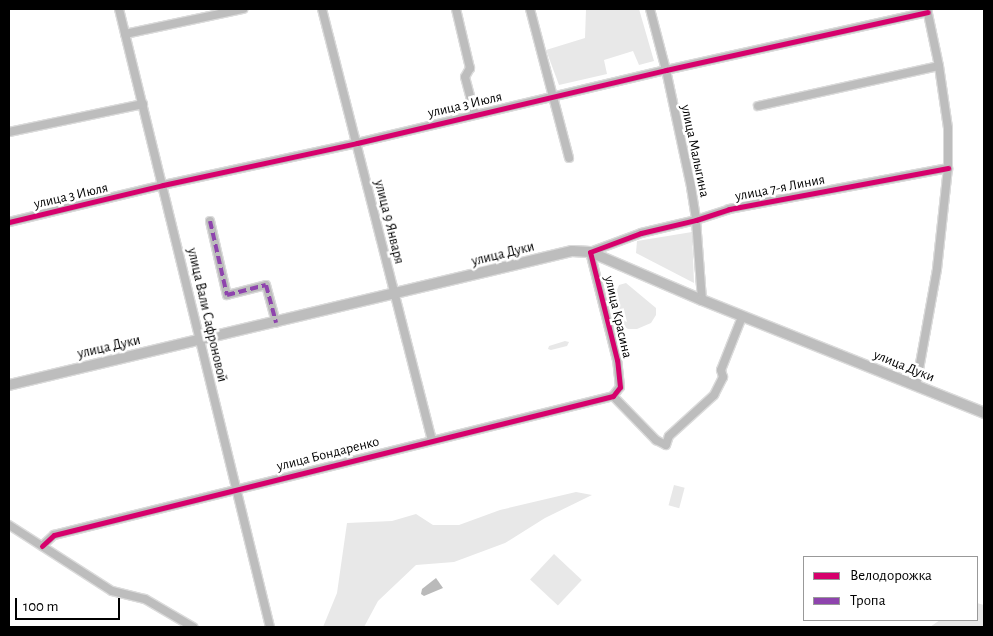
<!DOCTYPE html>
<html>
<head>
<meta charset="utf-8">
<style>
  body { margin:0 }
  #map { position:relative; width:993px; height:636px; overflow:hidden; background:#fff; font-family:"Alegreya Sans",sans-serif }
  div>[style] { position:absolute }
  .green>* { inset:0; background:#e8e8e8; transform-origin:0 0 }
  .water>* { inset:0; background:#bababa }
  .roads { filter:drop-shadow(1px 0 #dbdbdb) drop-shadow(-1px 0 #dbdbdb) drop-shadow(0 1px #dbdbdb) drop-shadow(0 -1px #dbdbdb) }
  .minor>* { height:8px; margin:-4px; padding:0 4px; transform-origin:4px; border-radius:4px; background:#bdbdbd }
  .major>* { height:10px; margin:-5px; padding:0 5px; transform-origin:5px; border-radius:5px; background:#bdbdbd }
  .quiet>* { height:4px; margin-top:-2px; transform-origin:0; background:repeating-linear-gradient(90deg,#8e44ad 0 8px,transparent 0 12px) }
  .cycleway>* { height:5px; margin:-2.5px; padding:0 2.5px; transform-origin:2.5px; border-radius:2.5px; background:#d6006c }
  span { translate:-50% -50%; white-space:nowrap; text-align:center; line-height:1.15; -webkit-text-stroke:5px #fff; paint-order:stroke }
  .street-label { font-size:14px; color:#000 }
  .frame { position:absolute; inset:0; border:10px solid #000; pointer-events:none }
  .legend { position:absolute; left:803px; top:556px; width:175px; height:65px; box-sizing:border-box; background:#fff; border:1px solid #999; margin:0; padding:6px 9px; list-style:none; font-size:15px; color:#000 }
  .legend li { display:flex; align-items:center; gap:10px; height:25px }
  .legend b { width:25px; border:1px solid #999 }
  .scale { position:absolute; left:15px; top:598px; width:105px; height:22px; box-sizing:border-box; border:2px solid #000; border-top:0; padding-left:6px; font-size:15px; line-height:18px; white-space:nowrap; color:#000; -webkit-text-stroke:4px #fff; paint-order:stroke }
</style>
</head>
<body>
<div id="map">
  <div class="green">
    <div style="clip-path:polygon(586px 9px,639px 9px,654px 61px,639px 65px,633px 51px,604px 60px,607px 74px,559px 85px,546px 50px,585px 38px)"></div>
    <div style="clip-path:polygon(692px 232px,694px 283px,636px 253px,637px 241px)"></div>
    <div style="clip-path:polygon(626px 283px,656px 308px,656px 315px,651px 323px,637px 329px,628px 329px,622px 325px,615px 314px,614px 298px,617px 290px,619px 285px)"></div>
    <div style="clip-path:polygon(565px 341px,569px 342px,567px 346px,551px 350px,548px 349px,549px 346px)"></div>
    <div style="left:674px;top:485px;width:11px;height:21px;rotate:15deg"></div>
    <div style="clip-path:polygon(576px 492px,592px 495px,545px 518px,505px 543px,454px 562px,416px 565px,378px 601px,364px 627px,323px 627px,337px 593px,347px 523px,392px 521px,416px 514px,433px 525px,459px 525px,500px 510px)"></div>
    <div style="left:554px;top:554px;width:38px;height:35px;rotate:43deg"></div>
    <div style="clip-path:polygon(977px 603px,984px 605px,984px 627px,930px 627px,940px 620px,977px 620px)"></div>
  </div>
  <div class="water">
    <div style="clip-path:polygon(436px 578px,443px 588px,424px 596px,421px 594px,422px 589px)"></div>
  </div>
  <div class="roads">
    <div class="minor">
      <div style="left:119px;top:9px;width:636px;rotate:76.27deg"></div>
      <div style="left:322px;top:9px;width:445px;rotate:75.7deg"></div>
      <div style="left:456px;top:9px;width:61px;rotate:76.7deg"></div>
      <div style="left:470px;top:68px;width:10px;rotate:119deg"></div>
      <div style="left:465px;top:77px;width:38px;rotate:75deg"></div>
      <div style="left:530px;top:9px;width:154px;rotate:75.3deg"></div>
      <div style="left:650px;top:9px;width:63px;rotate:75.3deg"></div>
      <div style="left:666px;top:70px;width:120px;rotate:77.9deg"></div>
      <div style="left:691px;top:187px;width:33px;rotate:81deg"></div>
      <div style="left:696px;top:220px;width:80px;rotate:85.7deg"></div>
      <div style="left:125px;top:34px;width:121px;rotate:-12deg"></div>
      <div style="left:758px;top:106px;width:185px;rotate:-12.5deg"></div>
      <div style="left:9px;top:132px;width:137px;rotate:-11.8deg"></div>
      <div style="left:210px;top:221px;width:76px;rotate:77.1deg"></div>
      <div style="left:227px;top:295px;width:40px;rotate:-14.4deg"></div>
      <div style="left:266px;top:285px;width:39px;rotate:75deg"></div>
      <div style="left:9px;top:222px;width:158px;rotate:-13.5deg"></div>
      <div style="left:163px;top:185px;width:198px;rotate:-12.2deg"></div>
      <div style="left:357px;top:143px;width:318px;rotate:-13.3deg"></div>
      <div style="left:666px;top:70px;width:268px;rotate:-12.5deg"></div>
      <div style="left:916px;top:386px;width:119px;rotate:-79.8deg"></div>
      <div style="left:937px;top:269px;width:102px;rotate:-83.8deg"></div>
      <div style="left:948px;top:168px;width:40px;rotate:-90deg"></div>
      <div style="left:948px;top:128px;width:63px;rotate:-98.3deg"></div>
      <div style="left:939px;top:66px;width:58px;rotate:-101.9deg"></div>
      <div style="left:613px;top:396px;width:62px;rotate:45.7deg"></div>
      <div style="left:656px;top:440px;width:11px;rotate:27deg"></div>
      <div style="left:666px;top:445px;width:9px;rotate:-72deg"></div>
      <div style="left:669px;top:436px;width:61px;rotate:-42.3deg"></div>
      <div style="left:714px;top:395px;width:20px;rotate:-63deg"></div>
      <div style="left:723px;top:377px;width:7px;rotate:-106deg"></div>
      <div style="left:721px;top:370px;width:57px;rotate:-68.4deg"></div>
      <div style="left:9px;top:525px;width:122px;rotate:32.7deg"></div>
      <div style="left:112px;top:591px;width:34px;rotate:14deg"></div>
      <div style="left:145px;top:599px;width:56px;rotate:30.3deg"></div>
      <div style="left:42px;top:546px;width:16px;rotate:-43deg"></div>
      <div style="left:54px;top:535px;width:576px;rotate:-13.96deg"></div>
      <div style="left:613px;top:396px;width:11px;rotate:-52deg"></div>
      <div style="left:620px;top:387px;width:27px;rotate:-96deg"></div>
      <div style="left:617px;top:360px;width:111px;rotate:-104deg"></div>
      <div style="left:590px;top:252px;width:54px;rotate:-20.4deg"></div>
      <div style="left:641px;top:233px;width:57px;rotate:-13.3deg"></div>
      <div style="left:696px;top:220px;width:35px;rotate:-18deg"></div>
      <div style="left:729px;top:209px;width:223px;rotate:-10.6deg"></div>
    </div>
    <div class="major">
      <div style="left:9px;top:385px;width:579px;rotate:-13.39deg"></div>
      <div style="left:572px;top:251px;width:18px;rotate:3deg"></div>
      <div style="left:590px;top:252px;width:122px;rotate:23.2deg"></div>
      <div style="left:702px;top:300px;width:304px;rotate:21.8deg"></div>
    </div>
  </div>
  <div class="quiet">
    <div style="left:210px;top:221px;width:76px;rotate:77.1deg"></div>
    <div style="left:227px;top:295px;width:40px;rotate:-14.4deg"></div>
    <div style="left:266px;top:285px;width:39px;rotate:75deg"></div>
  </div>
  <div class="cycleway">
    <div style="left:9px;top:222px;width:158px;rotate:-13.5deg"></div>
    <div style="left:163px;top:185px;width:198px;rotate:-12.2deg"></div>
    <div style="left:357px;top:143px;width:318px;rotate:-13.3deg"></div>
    <div style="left:666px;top:70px;width:268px;rotate:-12.5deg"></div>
    <div style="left:42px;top:546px;width:16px;rotate:-43deg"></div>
    <div style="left:54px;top:535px;width:576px;rotate:-13.96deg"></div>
    <div style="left:613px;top:396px;width:11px;rotate:-52deg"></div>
    <div style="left:620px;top:387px;width:27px;rotate:-96deg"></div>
    <div style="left:617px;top:360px;width:111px;rotate:-104deg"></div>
    <div style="left:590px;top:252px;width:54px;rotate:-20.4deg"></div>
    <div style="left:641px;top:233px;width:57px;rotate:-13.3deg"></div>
    <div style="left:696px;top:220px;width:35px;rotate:-18deg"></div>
    <div style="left:729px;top:209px;width:223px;rotate:-10.6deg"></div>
  </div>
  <div class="street-label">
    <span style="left:465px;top:105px;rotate:-13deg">улица 3 Июля</span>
    <span style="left:695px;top:151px;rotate:78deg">улица Малыгина</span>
    <span style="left:780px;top:188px;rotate:-11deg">улица 7-я Линия</span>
    <span style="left:71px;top:196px;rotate:-13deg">улица 3 Июля</span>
    <span style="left:389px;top:222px;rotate:76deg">улица 9 Января</span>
    <span style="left:503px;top:254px;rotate:-14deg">улица Дуки</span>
    <span style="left:207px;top:315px;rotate:77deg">улица Вали Сафроновой</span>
    <span style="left:618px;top:317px;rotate:77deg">улица Красина</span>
    <span style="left:109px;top:347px;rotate:-13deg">улица Дуки</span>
    <span style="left:904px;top:366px;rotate:22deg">улица Дуки</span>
    <span style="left:328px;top:454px;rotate:-14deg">улица Бондаренко</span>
  </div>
  <div class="frame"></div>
  <ul class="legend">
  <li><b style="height:6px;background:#d6006c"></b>Велодорожка</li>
  <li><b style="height:6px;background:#8e44ad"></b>Тропа</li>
  </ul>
  <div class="scale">100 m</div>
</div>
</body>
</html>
